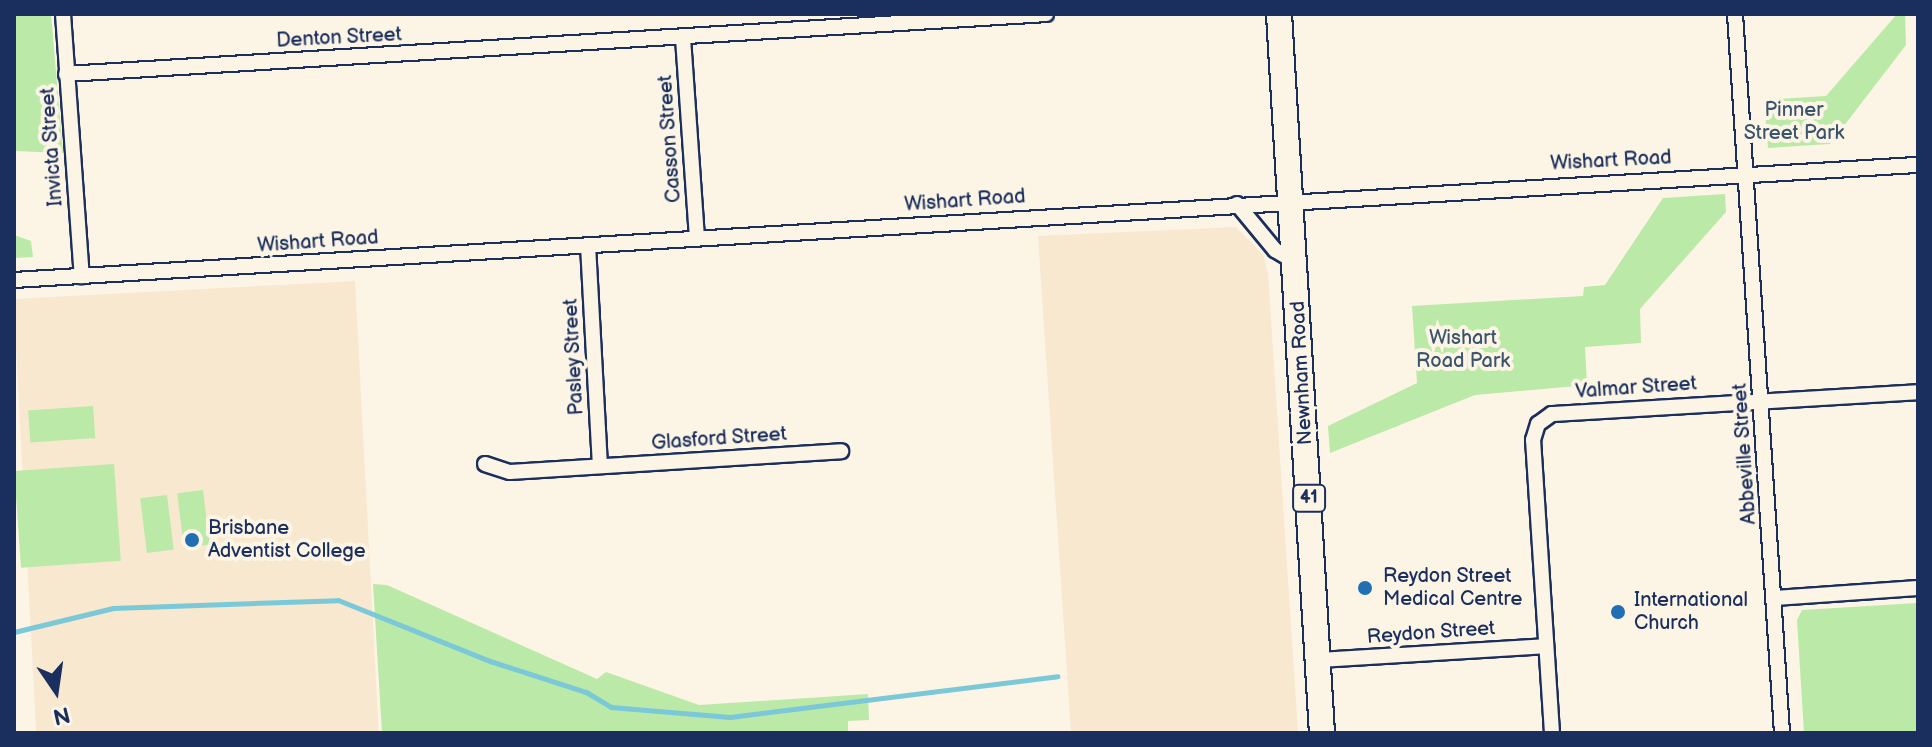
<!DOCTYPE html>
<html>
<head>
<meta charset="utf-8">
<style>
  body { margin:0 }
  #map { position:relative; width:1932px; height:747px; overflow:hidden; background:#fcf5e5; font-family:"Balsamiq Sans",sans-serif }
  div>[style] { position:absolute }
  .built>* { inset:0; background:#f7e8cf; transform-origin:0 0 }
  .green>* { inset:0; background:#bbe9a7; transform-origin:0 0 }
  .stream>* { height:5px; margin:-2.5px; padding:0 2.5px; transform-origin:2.5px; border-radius:2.5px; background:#7ac8d8 }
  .roads { filter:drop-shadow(2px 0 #1b2f5e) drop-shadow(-2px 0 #1b2f5e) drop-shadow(0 2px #1b2f5e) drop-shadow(0 -2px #1b2f5e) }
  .street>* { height:14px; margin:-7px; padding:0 7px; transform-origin:7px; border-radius:7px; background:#fcf5e5 }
  .primary>* { height:24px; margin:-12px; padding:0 12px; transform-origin:12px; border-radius:12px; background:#fcf5e5 }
  .dots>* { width:22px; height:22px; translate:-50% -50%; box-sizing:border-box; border:4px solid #fcf5e5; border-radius:50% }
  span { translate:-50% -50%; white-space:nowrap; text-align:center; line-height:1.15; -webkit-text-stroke:8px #fcf5e5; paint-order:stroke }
  .shield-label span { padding:2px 6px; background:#fcf5e5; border:2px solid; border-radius:6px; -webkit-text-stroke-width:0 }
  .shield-label { font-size:18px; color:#1b2f5e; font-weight:700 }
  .street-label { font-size:20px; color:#1b2f5e }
  .park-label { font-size:20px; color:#3b546d }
  .poi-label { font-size:20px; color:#1b2f5e }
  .left { translate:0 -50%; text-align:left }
  .frame { position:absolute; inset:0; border:16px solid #1b2f5e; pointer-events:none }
  .north { position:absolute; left:16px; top:651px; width:80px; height:80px; -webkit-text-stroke:6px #fcf5e5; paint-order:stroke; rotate:167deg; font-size:22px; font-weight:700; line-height:32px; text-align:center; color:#1b2f5e }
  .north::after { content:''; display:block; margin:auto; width:28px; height:36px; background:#1b2f5e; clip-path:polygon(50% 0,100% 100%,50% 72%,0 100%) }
</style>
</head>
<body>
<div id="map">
  <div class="built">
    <div style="clip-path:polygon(1236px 227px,1263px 255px,1268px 273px,1298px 733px,1071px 733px,1038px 236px)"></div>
    <div style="left:355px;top:281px;width:453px;height:342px;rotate:87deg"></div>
  </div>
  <div class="green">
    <div style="clip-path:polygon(14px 14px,51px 14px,63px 153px,14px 151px)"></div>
    <div style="clip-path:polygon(1897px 14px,1905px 14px,1906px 45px,1830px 144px,1768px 148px,1764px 100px,1826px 96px)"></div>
    <div style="clip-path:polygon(1725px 194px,1726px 212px,1640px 309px,1641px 343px,1585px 347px,1587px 385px,1475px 395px,1330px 453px,1328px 426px,1417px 383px,1412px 306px,1583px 296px,1584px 287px,1605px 285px,1663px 198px)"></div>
    <div style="clip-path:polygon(14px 235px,31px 241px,33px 257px,14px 258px)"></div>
    <div style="left:93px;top:406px;width:32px;height:65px;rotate:86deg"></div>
    <div style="left:114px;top:464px;width:97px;height:100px;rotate:86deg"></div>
    <div style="left:203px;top:490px;width:55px;height:26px;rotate:83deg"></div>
    <div style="left:167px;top:495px;width:55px;height:27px;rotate:83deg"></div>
    <div style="clip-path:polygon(373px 584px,387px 585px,597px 679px,606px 672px,699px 705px,868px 694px,869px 720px,848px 721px,848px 733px,382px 733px)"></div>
    <div style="clip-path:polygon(1918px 603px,1918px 733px,1804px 733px,1797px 620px,1802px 610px)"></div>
  </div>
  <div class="stream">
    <div style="left:14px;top:632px;width:102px;rotate:-13.6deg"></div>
    <div style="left:113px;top:608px;width:225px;rotate:-2deg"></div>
    <div style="left:338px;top:600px;width:164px;rotate:21.9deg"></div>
    <div style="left:490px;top:661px;width:101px;rotate:17.9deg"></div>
    <div style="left:586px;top:692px;width:29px;rotate:31deg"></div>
    <div style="left:611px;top:707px;width:119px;rotate:4.8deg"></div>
    <div style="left:730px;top:717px;width:330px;rotate:-7.1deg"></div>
  </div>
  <div class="roads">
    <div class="street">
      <div style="left:63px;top:14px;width:263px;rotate:85.9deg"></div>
      <div style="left:1735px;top:14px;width:721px;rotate:86.26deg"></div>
      <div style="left:683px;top:38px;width:200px;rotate:86deg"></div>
      <div style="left:66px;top:74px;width:982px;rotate:-3.5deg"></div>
      <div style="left:1237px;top:204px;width:60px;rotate:50.4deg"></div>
      <div style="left:1275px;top:250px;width:23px;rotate:31deg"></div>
      <div style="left:588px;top:245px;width:221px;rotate:86.9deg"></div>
      <div style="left:14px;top:280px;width:1907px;rotate:-3.46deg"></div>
      <div style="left:485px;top:464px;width:26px;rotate:18deg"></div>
      <div style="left:510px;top:472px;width:332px;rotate:-3.6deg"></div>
      <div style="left:1775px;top:598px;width:143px;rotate:-4deg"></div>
      <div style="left:1318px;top:660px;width:228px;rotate:-3.5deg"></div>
      <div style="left:1552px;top:733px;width:294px;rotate:-93.7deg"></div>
      <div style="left:1533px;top:440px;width:17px;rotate:-73deg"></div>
      <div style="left:1538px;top:424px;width:17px;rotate:-36deg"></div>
      <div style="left:1552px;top:414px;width:367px;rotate:-3.4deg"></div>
    </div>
    <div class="primary">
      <div style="left:1279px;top:14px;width:720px;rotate:86.58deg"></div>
    </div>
  </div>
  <div class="dots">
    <div style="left:192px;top:540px;background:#1f6fb2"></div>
    <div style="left:1365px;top:588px;background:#1f6fb2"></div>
    <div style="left:1618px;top:612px;background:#1f6fb2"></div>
  </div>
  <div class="shield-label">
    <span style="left:1309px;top:498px">41</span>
  </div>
  <div class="street-label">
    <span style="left:339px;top:38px;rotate:-3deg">Denton Street</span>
    <span style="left:670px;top:139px;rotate:-94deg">Casson Street</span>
    <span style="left:52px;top:147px;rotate:-94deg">Invicta Street</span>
    <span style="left:1611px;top:161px;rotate:-3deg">Wishart Road</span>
    <span style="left:965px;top:201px;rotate:-4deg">Wishart Road</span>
    <span style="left:318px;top:242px;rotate:-4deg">Wishart Road</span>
    <span style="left:574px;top:357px;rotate:-93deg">Pasley Street</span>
    <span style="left:1302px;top:373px;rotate:-93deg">Newnham Road</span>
    <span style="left:1636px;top:388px;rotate:-4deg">Valmar Street</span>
    <span style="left:719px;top:439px;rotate:-4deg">Glasford Street</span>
    <span style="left:1745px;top:454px;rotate:-94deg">Abbeville Street</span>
    <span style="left:1431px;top:633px;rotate:-4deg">Reydon Street</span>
  </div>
  <div class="park-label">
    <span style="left:1794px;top:122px">Pinner<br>Street Park</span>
    <span style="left:1463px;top:350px">Wishart<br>Road Park</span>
  </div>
  <div class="poi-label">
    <span class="left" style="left:208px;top:540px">Brisbane<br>Adventist College</span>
    <span class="left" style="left:1383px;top:588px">Reydon Street<br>Medical Centre</span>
    <span class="left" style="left:1634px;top:612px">International<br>Church</span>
  </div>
  <div class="frame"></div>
  <div class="north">N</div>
</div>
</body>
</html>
